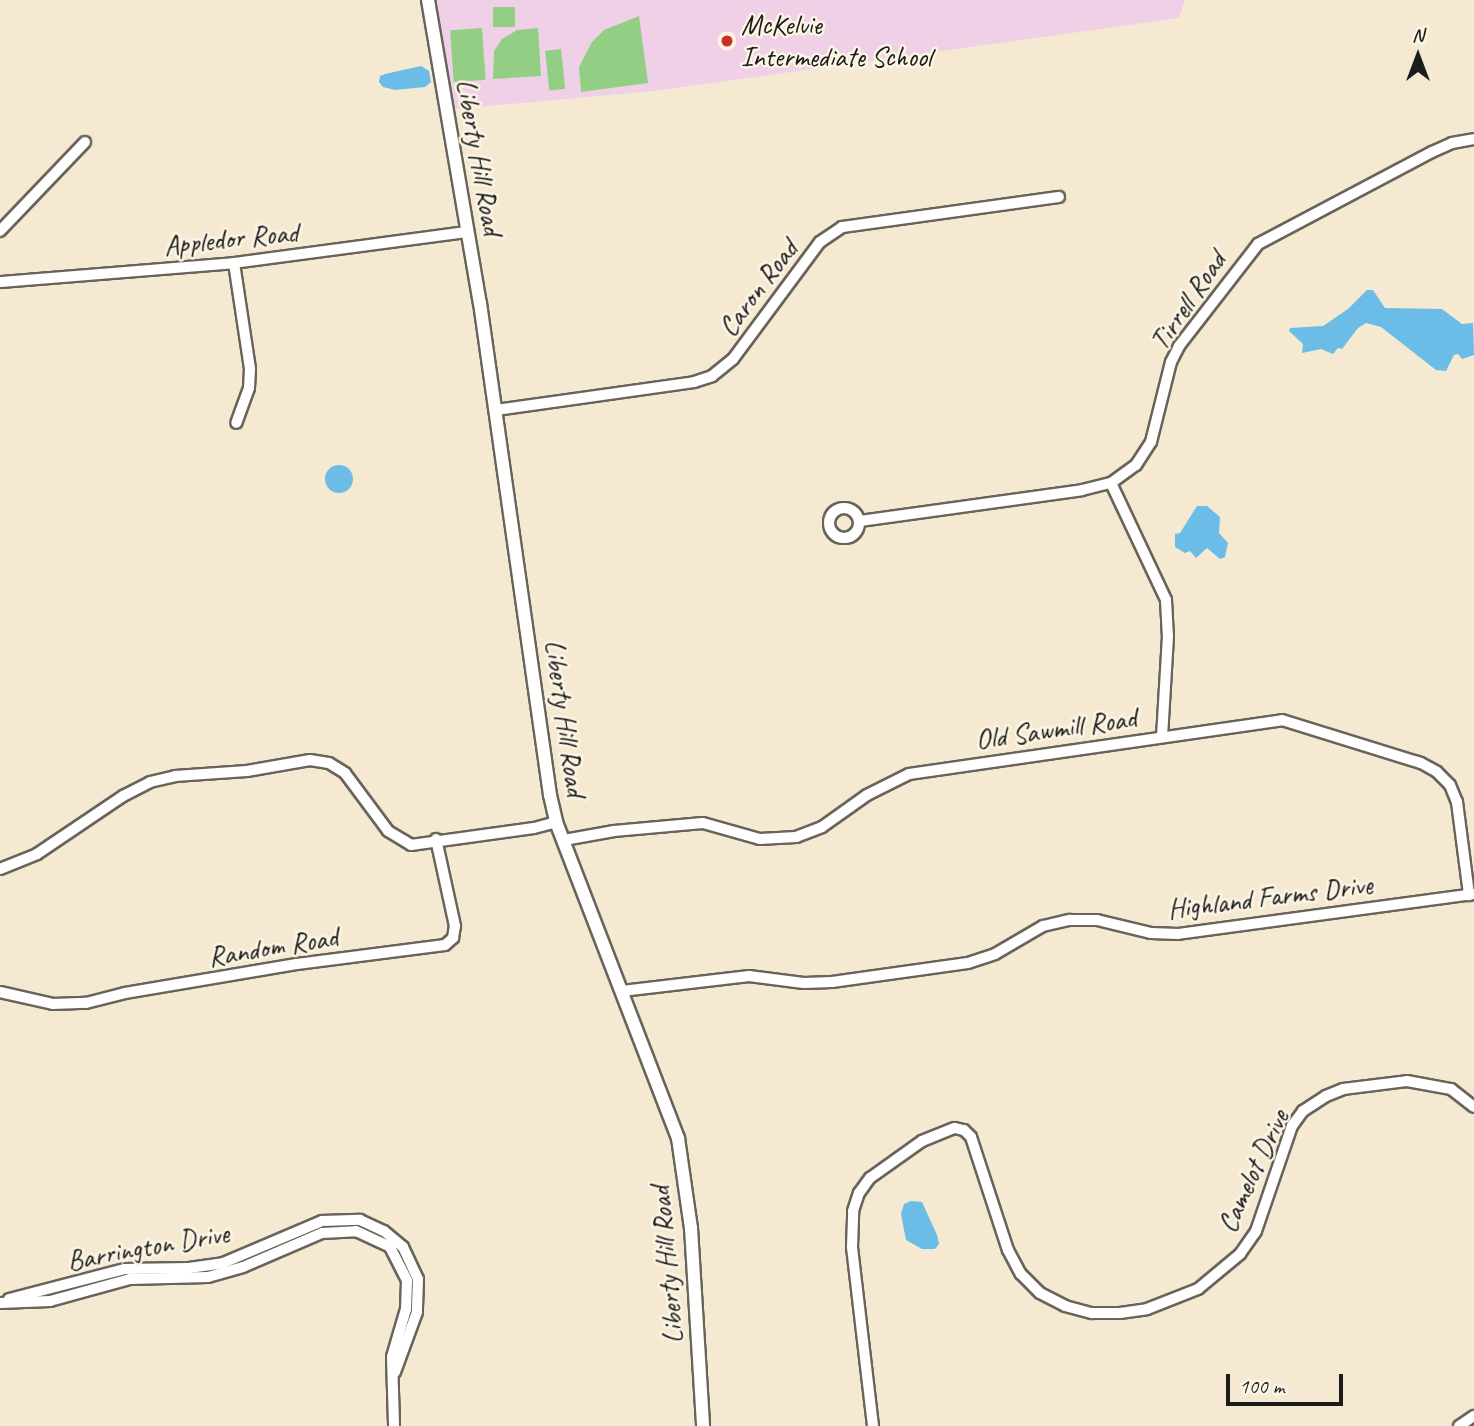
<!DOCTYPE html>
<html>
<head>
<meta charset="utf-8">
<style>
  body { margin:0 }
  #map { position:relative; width:1474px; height:1426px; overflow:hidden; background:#f5ead1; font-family:Caveat,sans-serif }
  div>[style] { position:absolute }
  .built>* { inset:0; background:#efd0e7 }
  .green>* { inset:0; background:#92cf85; transform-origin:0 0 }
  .water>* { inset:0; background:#6bbce6 }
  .round { border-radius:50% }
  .roads { filter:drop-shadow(2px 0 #68645b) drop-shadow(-2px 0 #68645b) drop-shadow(0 2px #68645b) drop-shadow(0 -2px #68645b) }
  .minor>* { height:10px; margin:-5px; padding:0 5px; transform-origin:5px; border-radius:5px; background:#fff }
  .minor>.ring { margin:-5px; padding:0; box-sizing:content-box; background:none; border:10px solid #fff; border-radius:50% }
  .tertiary>* { height:12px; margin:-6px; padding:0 6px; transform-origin:6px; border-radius:6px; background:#fff }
  .dots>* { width:19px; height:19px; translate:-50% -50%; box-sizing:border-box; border:4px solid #fcf5e5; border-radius:50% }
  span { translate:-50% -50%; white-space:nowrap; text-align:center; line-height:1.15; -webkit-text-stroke:5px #fcf5e5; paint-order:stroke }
  .poi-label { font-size:28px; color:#1c1c1c }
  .left { translate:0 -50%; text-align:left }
  .street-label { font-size:28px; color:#1c1c1c }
  .north { position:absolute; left:1383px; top:21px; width:70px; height:70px; -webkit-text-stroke:5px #fcf5e5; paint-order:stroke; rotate:0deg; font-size:19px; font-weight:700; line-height:28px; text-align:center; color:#1c1c1c }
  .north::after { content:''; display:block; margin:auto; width:24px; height:32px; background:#1c1c1c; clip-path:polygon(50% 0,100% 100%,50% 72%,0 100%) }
  .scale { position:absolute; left:1226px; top:1374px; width:117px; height:32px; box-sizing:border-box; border:4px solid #1c1c1c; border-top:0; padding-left:9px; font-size:21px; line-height:24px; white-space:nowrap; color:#1c1c1c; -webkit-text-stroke:5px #fcf5e5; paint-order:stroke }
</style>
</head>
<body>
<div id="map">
  <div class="built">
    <div style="clip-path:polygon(435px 0,1185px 0,1179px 18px,654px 91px,454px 109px)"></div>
  </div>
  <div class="green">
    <div style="left:515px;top:7px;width:20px;height:22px;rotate:90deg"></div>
    <div style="clip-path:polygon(639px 16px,648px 83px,581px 92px,579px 67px,592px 42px,604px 30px)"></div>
    <div style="left:482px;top:28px;width:52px;height:32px;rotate:86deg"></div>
    <div style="clip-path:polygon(538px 28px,541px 76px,493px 79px,494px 51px,502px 39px,517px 30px)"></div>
    <div style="left:561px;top:49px;width:40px;height:16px;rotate:84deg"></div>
  </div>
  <div class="water">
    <div style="clip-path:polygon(421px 66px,429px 71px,431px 82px,425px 87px,395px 90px,383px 87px,379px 82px,380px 76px,385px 74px)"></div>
    <div style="clip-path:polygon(1367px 290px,1373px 290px,1385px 308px,1442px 309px,1462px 324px,1473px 323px,1474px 355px,1462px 359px,1458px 354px,1454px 355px,1446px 371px,1436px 370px,1381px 327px,1366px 323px,1358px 328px,1342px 349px,1338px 348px,1333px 354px,1321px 349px,1302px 353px,1303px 344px,1289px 331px,1290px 328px,1323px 326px,1348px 309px)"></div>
    <div class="round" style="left:325px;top:465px;width:28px;height:28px"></div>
    <div style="clip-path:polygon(1197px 506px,1207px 506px,1220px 517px,1219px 533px,1228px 543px,1225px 557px,1220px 559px,1207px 548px,1196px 558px,1190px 551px,1185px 553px,1175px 547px,1175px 534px,1180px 533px)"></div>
    <div style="clip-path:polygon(911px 1201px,922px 1202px,937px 1235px,939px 1244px,935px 1249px,922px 1249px,906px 1240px,901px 1214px,904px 1204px)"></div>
  </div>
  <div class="roads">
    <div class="minor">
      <div style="left:0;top:231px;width:123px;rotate:-46.3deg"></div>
      <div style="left:234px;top:263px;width:107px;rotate:81.4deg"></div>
      <div style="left:250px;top:369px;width:19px;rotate:93deg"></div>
      <div style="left:249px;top:388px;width:37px;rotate:110deg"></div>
      <div style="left:0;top:282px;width:235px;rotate:-4.6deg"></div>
      <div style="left:234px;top:263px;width:235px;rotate:-7.6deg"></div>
      <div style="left:496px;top:410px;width:200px;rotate:-8deg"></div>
      <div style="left:694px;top:382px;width:19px;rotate:-18deg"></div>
      <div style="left:712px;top:376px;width:27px;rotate:-39deg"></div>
      <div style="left:733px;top:359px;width:146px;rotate:-53.4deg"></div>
      <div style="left:820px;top:242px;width:27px;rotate:-34deg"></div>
      <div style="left:842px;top:227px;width:219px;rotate:-7.9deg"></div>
      <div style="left:1111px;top:483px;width:129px;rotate:64.8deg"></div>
      <div style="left:1166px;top:600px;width:36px;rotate:87deg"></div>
      <div style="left:1168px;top:636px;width:101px;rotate:93.4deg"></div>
      <div class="ring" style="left:829px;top:508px;width:20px;height:20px"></div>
      <div style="left:860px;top:521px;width:224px;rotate:-7.9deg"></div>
      <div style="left:1082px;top:490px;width:30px;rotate:-14deg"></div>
      <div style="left:1111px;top:483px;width:31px;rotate:-36deg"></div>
      <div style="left:1136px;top:465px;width:27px;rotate:-57deg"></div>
      <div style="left:1151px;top:442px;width:82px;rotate:-76deg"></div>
      <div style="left:1171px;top:362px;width:18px;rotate:-63deg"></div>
      <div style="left:1179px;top:346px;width:129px;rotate:-52.2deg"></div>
      <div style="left:1258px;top:244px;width:197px;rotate:-27.9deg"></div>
      <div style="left:1432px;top:152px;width:22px;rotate:-24deg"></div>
      <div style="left:1452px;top:143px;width:22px;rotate:-10deg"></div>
      <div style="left:564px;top:840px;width:51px;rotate:-10.2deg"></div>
      <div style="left:614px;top:831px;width:89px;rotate:-5.1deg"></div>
      <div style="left:703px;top:823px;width:59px;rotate:15.7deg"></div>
      <div style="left:760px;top:839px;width:36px;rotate:-3deg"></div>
      <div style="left:796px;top:837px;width:28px;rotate:-21deg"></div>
      <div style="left:822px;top:827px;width:55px;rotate:-35.4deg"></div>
      <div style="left:867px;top:795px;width:47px;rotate:-26.6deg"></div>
      <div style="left:909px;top:774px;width:377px;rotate:-8.2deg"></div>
      <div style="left:1282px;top:720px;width:145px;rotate:17.2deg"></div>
      <div style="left:1421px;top:763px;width:18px;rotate:29deg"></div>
      <div style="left:1437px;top:772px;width:18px;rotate:45deg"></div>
      <div style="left:1450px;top:785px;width:18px;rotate:68deg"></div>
      <div style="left:1457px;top:802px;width:94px;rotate:82.6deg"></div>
      <div style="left:0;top:869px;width:40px;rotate:-22deg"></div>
      <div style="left:37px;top:854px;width:104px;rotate:-34deg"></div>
      <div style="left:123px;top:796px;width:30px;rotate:-27deg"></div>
      <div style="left:150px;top:782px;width:26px;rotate:-13deg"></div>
      <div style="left:175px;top:776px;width:72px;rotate:-4deg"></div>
      <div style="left:247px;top:771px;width:64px;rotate:-9.9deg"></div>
      <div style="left:310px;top:760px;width:19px;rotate:9deg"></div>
      <div style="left:329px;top:763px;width:19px;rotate:32deg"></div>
      <div style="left:345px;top:773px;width:72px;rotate:53.4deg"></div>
      <div style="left:388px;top:831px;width:27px;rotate:31deg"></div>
      <div style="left:411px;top:845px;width:124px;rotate:-7.9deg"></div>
      <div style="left:534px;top:828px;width:23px;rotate:-15deg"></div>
      <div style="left:622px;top:991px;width:128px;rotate:-6.7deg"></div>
      <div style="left:749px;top:976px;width:55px;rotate:7.3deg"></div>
      <div style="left:804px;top:983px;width:28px;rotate:-2deg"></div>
      <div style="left:832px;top:982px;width:137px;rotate:-8deg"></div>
      <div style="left:968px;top:963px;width:28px;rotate:-18deg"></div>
      <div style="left:995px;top:954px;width:56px;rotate:-30.3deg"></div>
      <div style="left:1043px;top:926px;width:28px;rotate:-13deg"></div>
      <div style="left:1070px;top:920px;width:27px"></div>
      <div style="left:1097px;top:920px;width:56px;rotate:13.5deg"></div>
      <div style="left:1151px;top:933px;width:27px;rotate:2deg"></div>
      <div style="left:1178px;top:934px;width:298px;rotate:-7.7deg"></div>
      <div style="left:0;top:992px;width:54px;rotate:12.8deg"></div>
      <div style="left:53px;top:1004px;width:33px;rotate:-2deg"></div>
      <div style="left:86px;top:1003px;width:40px;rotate:-14.4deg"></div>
      <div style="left:125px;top:993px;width:174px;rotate:-9.6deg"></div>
      <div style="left:297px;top:964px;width:149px;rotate:-7.3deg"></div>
      <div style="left:445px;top:945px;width:11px;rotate:-41deg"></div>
      <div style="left:453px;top:938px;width:12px;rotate:-81deg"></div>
      <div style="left:455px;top:926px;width:89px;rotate:-102.3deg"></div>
      <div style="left:9px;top:1299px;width:120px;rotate:-14.5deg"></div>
      <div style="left:125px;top:1269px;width:64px;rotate:-0.9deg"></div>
      <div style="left:189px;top:1268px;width:34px;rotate:-8deg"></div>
      <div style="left:223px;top:1263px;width:108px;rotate:-23deg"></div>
      <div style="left:322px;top:1221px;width:38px;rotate:-2deg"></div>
      <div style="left:360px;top:1220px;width:26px;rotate:25deg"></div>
      <div style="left:384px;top:1231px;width:25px;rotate:40deg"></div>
      <div style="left:403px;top:1247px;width:35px;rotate:65deg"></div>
      <div style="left:418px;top:1279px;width:33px;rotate:92deg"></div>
      <div style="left:417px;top:1312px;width:64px;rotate:110.1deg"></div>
      <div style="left:0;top:1303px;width:50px;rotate:-2.3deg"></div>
      <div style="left:50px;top:1301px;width:83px;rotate:-15.4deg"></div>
      <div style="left:130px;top:1279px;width:78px;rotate:-1.5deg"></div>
      <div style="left:208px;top:1277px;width:36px;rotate:-16deg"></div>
      <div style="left:243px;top:1267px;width:86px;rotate:-23.3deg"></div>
      <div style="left:322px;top:1233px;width:34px;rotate:-3deg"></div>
      <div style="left:356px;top:1231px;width:38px;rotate:25deg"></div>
      <div style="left:390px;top:1247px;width:38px;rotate:63deg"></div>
      <div style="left:407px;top:1281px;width:28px;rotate:92deg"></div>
      <div style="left:406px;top:1309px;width:50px;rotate:106.3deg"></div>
      <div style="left:392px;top:1357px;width:69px;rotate:88.3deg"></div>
      <div style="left:873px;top:1426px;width:180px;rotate:-96.7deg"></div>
      <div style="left:852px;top:1247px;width:36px;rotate:-88deg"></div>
      <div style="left:853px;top:1211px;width:19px;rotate:-72deg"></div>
      <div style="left:859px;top:1193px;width:19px;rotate:-54deg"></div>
      <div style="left:870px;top:1178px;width:64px;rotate:-35.4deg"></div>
      <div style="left:922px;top:1141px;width:35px;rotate:-22deg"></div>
      <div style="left:955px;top:1128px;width:9px;rotate:13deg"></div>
      <div style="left:964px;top:1130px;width:10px;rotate:45deg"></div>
      <div style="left:971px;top:1137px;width:119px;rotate:71.9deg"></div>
      <div style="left:1008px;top:1250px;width:27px;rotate:62deg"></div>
      <div style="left:1021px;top:1274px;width:27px;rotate:45deg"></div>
      <div style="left:1040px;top:1293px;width:28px;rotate:27deg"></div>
      <div style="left:1065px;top:1306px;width:28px;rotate:15deg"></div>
      <div style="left:1092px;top:1313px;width:28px"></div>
      <div style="left:1120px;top:1313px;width:27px;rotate:-8deg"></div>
      <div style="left:1147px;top:1309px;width:55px;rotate:-21.4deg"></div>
      <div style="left:1198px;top:1289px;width:55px;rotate:-39.8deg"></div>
      <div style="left:1240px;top:1254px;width:28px;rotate:-55deg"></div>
      <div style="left:1256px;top:1231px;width:111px;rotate:-71.1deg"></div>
      <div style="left:1292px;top:1126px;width:19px;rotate:-54deg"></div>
      <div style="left:1303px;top:1111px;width:27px;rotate:-33deg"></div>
      <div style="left:1326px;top:1096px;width:18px;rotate:-22deg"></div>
      <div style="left:1343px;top:1089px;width:64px;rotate:-7.1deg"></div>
      <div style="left:1407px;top:1081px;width:45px;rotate:10.3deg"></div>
      <div style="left:1451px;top:1089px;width:29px;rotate:38deg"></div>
      <div style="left:1459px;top:1426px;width:18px;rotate:-34deg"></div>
    </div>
    <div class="tertiary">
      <div style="left:428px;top:0;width:307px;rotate:80.3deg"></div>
      <div style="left:480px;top:303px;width:497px;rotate:81.9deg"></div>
      <div style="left:550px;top:795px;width:28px;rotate:77deg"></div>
      <div style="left:556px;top:822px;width:339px;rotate:68.9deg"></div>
      <div style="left:678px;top:1138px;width:91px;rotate:81.8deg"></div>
      <div style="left:691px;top:1228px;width:198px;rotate:86.5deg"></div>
    </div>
  </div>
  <div class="dots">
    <div style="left:727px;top:41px;background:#c8321e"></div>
  </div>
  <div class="poi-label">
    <span class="left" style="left:741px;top:41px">McKelvie<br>Intermediate School</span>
  </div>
  <div class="street-label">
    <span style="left:479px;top:157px;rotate:80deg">Liberty Hill Road</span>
    <span style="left:231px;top:239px;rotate:-6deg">Appledor Road</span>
    <span style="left:758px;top:288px;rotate:-53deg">Caron Road</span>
    <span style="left:1188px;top:301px;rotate:-56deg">Tirrell Road</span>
    <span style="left:565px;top:718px;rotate:82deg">Liberty Hill Road</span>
    <span style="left:1056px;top:729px;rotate:-8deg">Old Sawmill Road</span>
    <span style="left:1270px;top:897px;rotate:-7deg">Highland Farms Drive</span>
    <span style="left:273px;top:947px;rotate:-9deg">Random Road</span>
    <span style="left:1253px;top:1171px;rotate:-65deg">Camelot Drive</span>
    <span style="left:148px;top:1247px;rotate:-10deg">Barrington Drive</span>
    <span style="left:667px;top:1265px;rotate:-95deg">Liberty Hill Road</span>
  </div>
  <div class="north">N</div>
  <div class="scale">100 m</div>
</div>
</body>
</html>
